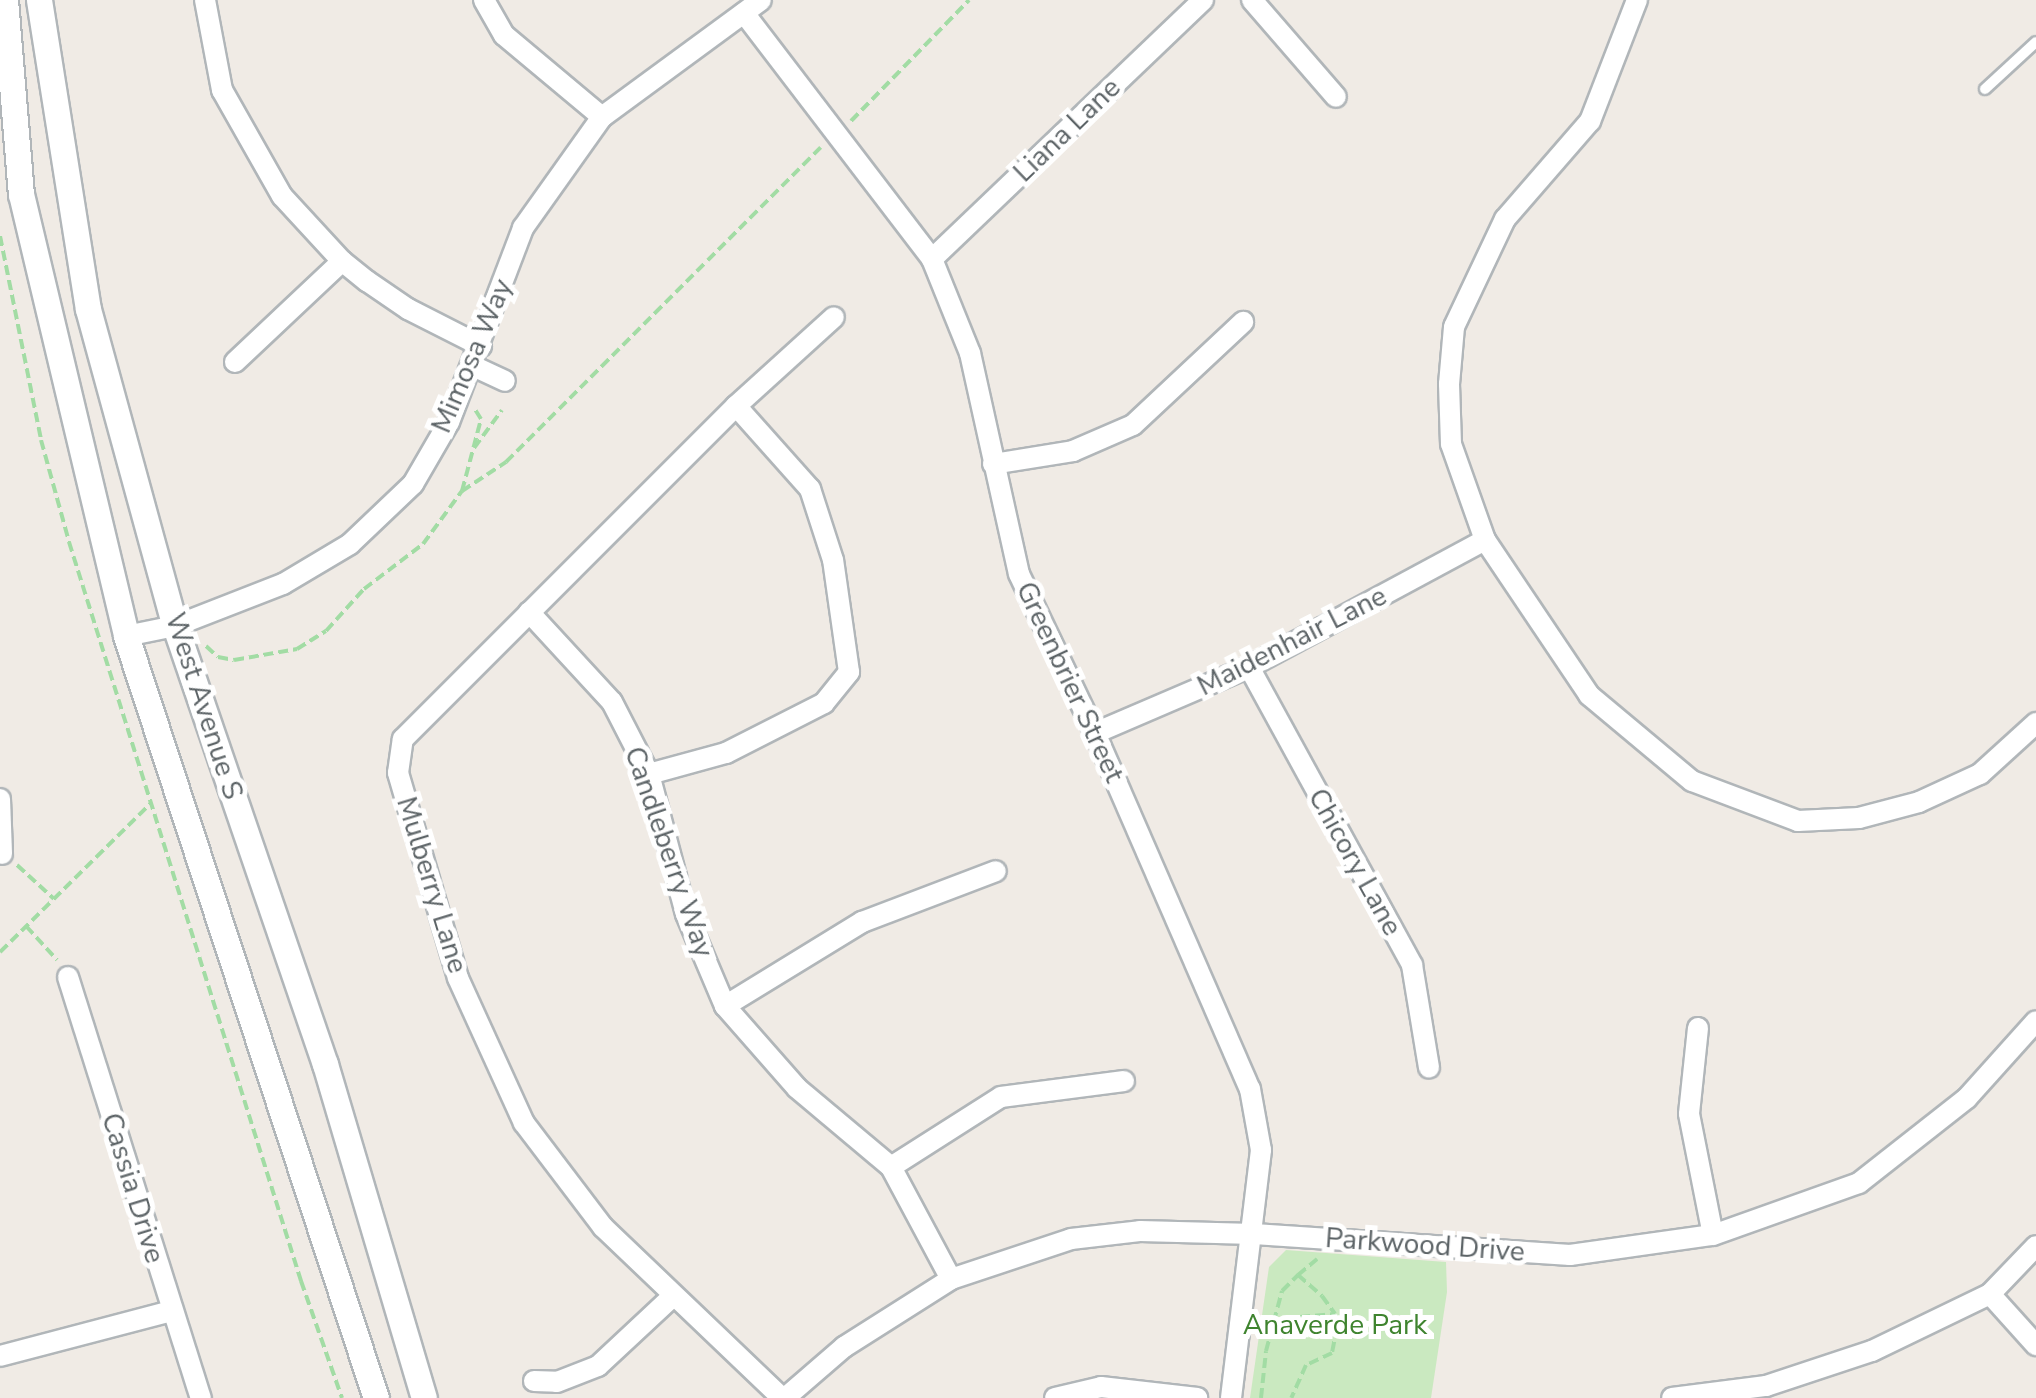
<!DOCTYPE html>
<html>
<head>
<meta charset="utf-8">
<style>
  body { margin:0 }
  #map { position:relative; width:2036px; height:1398px; overflow:hidden; background:#f0ebe5; font-family:"Nunito Sans",sans-serif }
  div>[style] { position:absolute }
  .green>* { inset:0; background:#cae9c0 }
  .path>* { height:4px; margin-top:-2px; transform-origin:0; background:repeating-linear-gradient(90deg,#a2dca4 0 10px,transparent 0 15px) }
  .roads { filter:drop-shadow(2px 0 #b1b6b9) drop-shadow(-2px 0 #b1b6b9) drop-shadow(0 2px #b1b6b9) drop-shadow(0 -2px #b1b6b9) }
  .service>* { height:10px; margin:-5px; padding:0 5px; transform-origin:5px; border-radius:5px; background:#fff }
  .minor>* { height:20px; margin:-10px; padding:0 10px; transform-origin:10px; border-radius:10px; background:#fff }
  .tertiary>* { height:25px; margin:-12.5px; padding:0 12.5px; transform-origin:12.5px; border-radius:12.5px; background:#fff }
  span { translate:-50% -50%; white-space:nowrap; text-align:center; line-height:1.15; -webkit-text-stroke:10px #fff; paint-order:stroke }
  .street-label { font-size:28px; color:#5d6467 }
  .park-label { font-size:28px; color:#3f842f }
</style>
</head>
<body>
<div id="map">
  <div class="green">
    <div style="clip-path:polygon(1286px 1250px,1446px 1262px,1447px 1292px,1431px 1398px,1250px 1398px,1269px 1267px)"></div>
  </div>
  <div class="path">
    <div style="left:851px;top:121px;width:169px;rotate:-45.7deg"></div>
    <div style="left:0;top:236px;width:208px;rotate:78.6deg"></div>
    <div style="left:41px;top:440px;width:106px;rotate:74.6deg"></div>
    <div style="left:69px;top:542px;width:775px;rotate:72.57deg"></div>
    <div style="left:301px;top:1281px;width:124px;rotate:70.7deg"></div>
    <div style="left:474px;top:448px;width:47px;rotate:-53.6deg"></div>
    <div style="left:462px;top:491px;width:74px;rotate:-75.2deg"></div>
    <div style="left:481px;top:419px;width:13px;rotate:-122deg"></div>
    <div style="left:206px;top:646px;width:16px;rotate:43deg"></div>
    <div style="left:218px;top:657px;width:16px;rotate:11deg"></div>
    <div style="left:234px;top:660px;width:64px;rotate:-9.9deg"></div>
    <div style="left:297px;top:649px;width:34px;rotate:-32deg"></div>
    <div style="left:326px;top:631px;width:57px;rotate:-47.9deg"></div>
    <div style="left:364px;top:589px;width:74px;rotate:-37.3deg"></div>
    <div style="left:423px;top:544px;width:66px;rotate:-53.7deg"></div>
    <div style="left:462px;top:491px;width:53px;rotate:-33.4deg"></div>
    <div style="left:506px;top:462px;width:445px;rotate:-45deg"></div>
    <div style="left:17px;top:865px;width:50px;rotate:42.6deg"></div>
    <div style="left:26px;top:926px;width:46px;rotate:47.6deg"></div>
    <div style="left:0;top:952px;width:212px;rotate:-44.6deg"></div>
    <div style="left:1298px;top:1275px;width:25px;rotate:-40deg"></div>
    <div style="left:1300px;top:1317px;width:35px;rotate:-5deg"></div>
    <div style="left:1261px;top:1398px;width:47px;rotate:-83.9deg"></div>
    <div style="left:1266px;top:1351px;width:62px;rotate:-75.1deg"></div>
    <div style="left:1282px;top:1291px;width:23px;rotate:-45deg"></div>
    <div style="left:1298px;top:1275px;width:32px;rotate:41deg"></div>
    <div style="left:1322px;top:1296px;width:22px;rotate:54deg"></div>
    <div style="left:1335px;top:1314px;width:13px;rotate:81deg"></div>
    <div style="left:1337px;top:1327px;width:26px;rotate:101deg"></div>
    <div style="left:1332px;top:1353px;width:29px;rotate:155deg"></div>
    <div style="left:1306px;top:1365px;width:36px;rotate:114deg"></div>
  </div>
  <div class="roads">
    <div class="service">
      <div style="left:1985px;top:89px;width:69px;rotate:-42.7deg"></div>
    </div>
    <div class="minor">
      <div style="left:205px;top:0;width:92px;rotate:79.3deg"></div>
      <div style="left:222px;top:90px;width:122px;rotate:60.5deg"></div>
      <div style="left:282px;top:196px;width:88px;rotate:47.3deg"></div>
      <div style="left:342px;top:261px;width:32px;rotate:39deg"></div>
      <div style="left:367px;top:281px;width:50px;rotate:34.3deg"></div>
      <div style="left:408px;top:309px;width:82px;rotate:26.9deg"></div>
      <div style="left:484px;top:0;width:40px;rotate:60.3deg"></div>
      <div style="left:504px;top:35px;width:128px;rotate:39.9deg"></div>
      <div style="left:1252px;top:0;width:128px;rotate:49.1deg"></div>
      <div style="left:1637px;top:0;width:130px;rotate:111.2deg"></div>
      <div style="left:1590px;top:121px;width:130px;rotate:130.9deg"></div>
      <div style="left:1505px;top:219px;width:119px;rotate:115.3deg"></div>
      <div style="left:1454px;top:327px;width:57px;rotate:95deg"></div>
      <div style="left:1449px;top:384px;width:60px;rotate:88.1deg"></div>
      <div style="left:1451px;top:444px;width:102px;rotate:70.5deg"></div>
      <div style="left:1485px;top:540px;width:187px;rotate:56.1deg"></div>
      <div style="left:1589px;top:695px;width:134px;rotate:39.9deg"></div>
      <div style="left:1692px;top:781px;width:113px;rotate:20.7deg"></div>
      <div style="left:1798px;top:821px;width:61px;rotate:-2.8deg"></div>
      <div style="left:1859px;top:818px;width:62px;rotate:-14.9deg"></div>
      <div style="left:1919px;top:802px;width:67px;rotate:-24.7deg"></div>
      <div style="left:1980px;top:774px;width:76px;rotate:-42.3deg"></div>
      <div style="left:744px;top:13px;width:310px;rotate:52.6deg"></div>
      <div style="left:932px;top:259px;width:101px;rotate:68deg"></div>
      <div style="left:970px;top:353px;width:226px;rotate:77.5deg"></div>
      <div style="left:1019px;top:574px;width:176px;rotate:64.5deg"></div>
      <div style="left:1095px;top:733px;width:388px;rotate:66.5deg"></div>
      <div style="left:1250px;top:1089px;width:62px;rotate:79.8deg"></div>
      <div style="left:1261px;top:1150px;width:250px;rotate:96.9deg"></div>
      <div style="left:932px;top:259px;width:375px;rotate:-43.7deg"></div>
      <div style="left:235px;top:362px;width:147px;rotate:-43.3deg"></div>
      <div style="left:473px;top:366px;width:35px;rotate:25deg"></div>
      <div style="left:993px;top:464px;width:81px;rotate:-9.2deg"></div>
      <div style="left:1073px;top:451px;width:65px;rotate:-23.4deg"></div>
      <div style="left:1133px;top:425px;width:151px;rotate:-43.1deg"></div>
      <div style="left:529px;top:612px;width:122px;rotate:47.3deg"></div>
      <div style="left:612px;top:702px;width:81px;rotate:62.8deg"></div>
      <div style="left:649px;top:774px;width:145px;rotate:75.2deg"></div>
      <div style="left:686px;top:914px;width:100px;rotate:67deg"></div>
      <div style="left:725px;top:1006px;width:109px;rotate:48.7deg"></div>
      <div style="left:797px;top:1088px;width:123px;rotate:40deg"></div>
      <div style="left:891px;top:1167px;width:127px;rotate:61.8deg"></div>
      <div style="left:126px;top:636px;width:50px;rotate:-11.5deg"></div>
      <div style="left:175px;top:626px;width:116px;rotate:-21.3deg"></div>
      <div style="left:283px;top:584px;width:78px;rotate:-30.8deg"></div>
      <div style="left:350px;top:544px;width:87px;rotate:-43.6deg"></div>
      <div style="left:413px;top:484px;width:72px;rotate:-59.9deg"></div>
      <div style="left:449px;top:422px;width:208px;rotate:-69.1deg"></div>
      <div style="left:523px;top:228px;width:136px;rotate:-54.6deg"></div>
      <div style="left:602px;top:117px;width:197px;rotate:-36.3deg"></div>
      <div style="left:1249px;top:667px;width:340px;rotate:61.3deg"></div>
      <div style="left:1412px;top:965px;width:104px;rotate:80.6deg"></div>
      <div style="left:1095px;top:733px;width:168px;rotate:-23.2deg"></div>
      <div style="left:1249px;top:667px;width:268px;rotate:-28.3deg"></div>
      <div style="left:649px;top:774px;width:80px;rotate:-15.3deg"></div>
      <div style="left:726px;top:753px;width:110px;rotate:-27deg"></div>
      <div style="left:824px;top:703px;width:40px;rotate:-51deg"></div>
      <div style="left:849px;top:672px;width:113px;rotate:-98.1deg"></div>
      <div style="left:833px;top:560px;width:75px;rotate:-107.9deg"></div>
      <div style="left:810px;top:489px;width:111px;rotate:-131.7deg"></div>
      <div style="left:0;top:799px;width:55px;rotate:87.9deg"></div>
      <div style="left:68px;top:977px;width:442px;rotate:72.5deg"></div>
      <div style="left:725px;top:1006px;width:161px;rotate:-31.5deg"></div>
      <div style="left:862px;top:922px;width:143px;rotate:-20.8deg"></div>
      <div style="left:1698px;top:1028px;width:86px;rotate:96deg"></div>
      <div style="left:1689px;top:1114px;width:123px;rotate:78.8deg"></div>
      <div style="left:891px;top:1167px;width:130px;rotate:-32.5deg"></div>
      <div style="left:1001px;top:1097px;width:124px;rotate:-7.4deg"></div>
      <div style="left:1990px;top:1294px;width:69px;rotate:48deg"></div>
      <div style="left:0;top:1356px;width:177px;rotate:-14.7deg"></div>
      <div style="left:534px;top:1381px;width:23px;rotate:2deg"></div>
      <div style="left:557px;top:1382px;width:44px;rotate:-21.3deg"></div>
      <div style="left:598px;top:1366px;width:101px;rotate:-43deg"></div>
      <div style="left:782px;top:1398px;width:248px;rotate:-136.3deg"></div>
      <div style="left:603px;top:1227px;width:131px;rotate:-127.2deg"></div>
      <div style="left:524px;top:1123px;width:159px;rotate:-114.5deg"></div>
      <div style="left:458px;top:978px;width:214px;rotate:-106.3deg"></div>
      <div style="left:398px;top:773px;width:34px;rotate:-82deg"></div>
      <div style="left:403px;top:739px;width:471px;rotate:-45deg"></div>
      <div style="left:736px;top:406px;width:132px;rotate:-42.2deg"></div>
      <div style="left:785px;top:1398px;width:78px;rotate:-40.8deg"></div>
      <div style="left:844px;top:1347px;width:127px;rotate:-32.4deg"></div>
      <div style="left:951px;top:1279px;width:126px;rotate:-18.4deg"></div>
      <div style="left:1071px;top:1239px;width:69px;rotate:-6.6deg"></div>
      <div style="left:1140px;top:1231px;width:114px;rotate:1.5deg"></div>
      <div style="left:1254px;top:1234px;width:317px;rotate:3.8deg"></div>
      <div style="left:1570px;top:1255px;width:144px;rotate:-8deg"></div>
      <div style="left:1713px;top:1235px;width:155px;rotate:-19.6deg"></div>
      <div style="left:1859px;top:1183px;width:137px;rotate:-38.2deg"></div>
      <div style="left:1967px;top:1098px;width:103px;rotate:-48.1deg"></div>
      <div style="left:1055px;top:1398px;width:47px;rotate:-13.4deg"></div>
      <div style="left:1101px;top:1387px;width:97px;rotate:6.5deg"></div>
      <div style="left:1672px;top:1398px;width:95px;rotate:-7.3deg"></div>
      <div style="left:1766px;top:1386px;width:112px;rotate:-18.3deg"></div>
      <div style="left:1872px;top:1351px;width:131px;rotate:-25.8deg"></div>
      <div style="left:1990px;top:1294px;width:66px;rotate:-46.2deg"></div>
    </div>
    <div class="tertiary">
      <div style="left:5px;top:0;width:195px;rotate:85.3deg"></div>
      <div style="left:21px;top:194px;width:454px;rotate:76.6deg"></div>
      <div style="left:126px;top:636px;width:802px;rotate:71.84deg"></div>
      <div style="left:39px;top:0;width:313px;rotate:81deg"></div>
      <div style="left:88px;top:309px;width:329px;rotate:74.7deg"></div>
      <div style="left:175px;top:626px;width:463px;rotate:71.1deg"></div>
      <div style="left:325px;top:1064px;width:348px;rotate:73.5deg"></div>
    </div>
  </div>
  <div class="street-label">
    <span style="left:1067px;top:130px;rotate:-44deg">Liana Lane</span>
    <span style="left:472px;top:356px;rotate:-67deg">Mimosa Way</span>
    <span style="left:1292px;top:641px;rotate:-27deg">Maidenhair Lane</span>
    <span style="left:1070px;top:682px;rotate:65deg">Greenbrier Street</span>
    <span style="left:204px;top:706px;rotate:72deg">West Avenue S</span>
    <span style="left:669px;top:852px;rotate:71deg">Candleberry Way</span>
    <span style="left:1355px;top:862px;rotate:61deg">Chicory Lane</span>
    <span style="left:432px;top:885px;rotate:73deg">Mulberry Lane</span>
    <span style="left:133px;top:1188px;rotate:73deg">Cassia Drive</span>
    <span style="left:1425px;top:1245px;rotate:4deg">Parkwood Drive</span>
  </div>
  <div class="park-label">
    <span style="left:1335px;top:1325px">Anaverde Park</span>
  </div>
</div>
</body>
</html>
